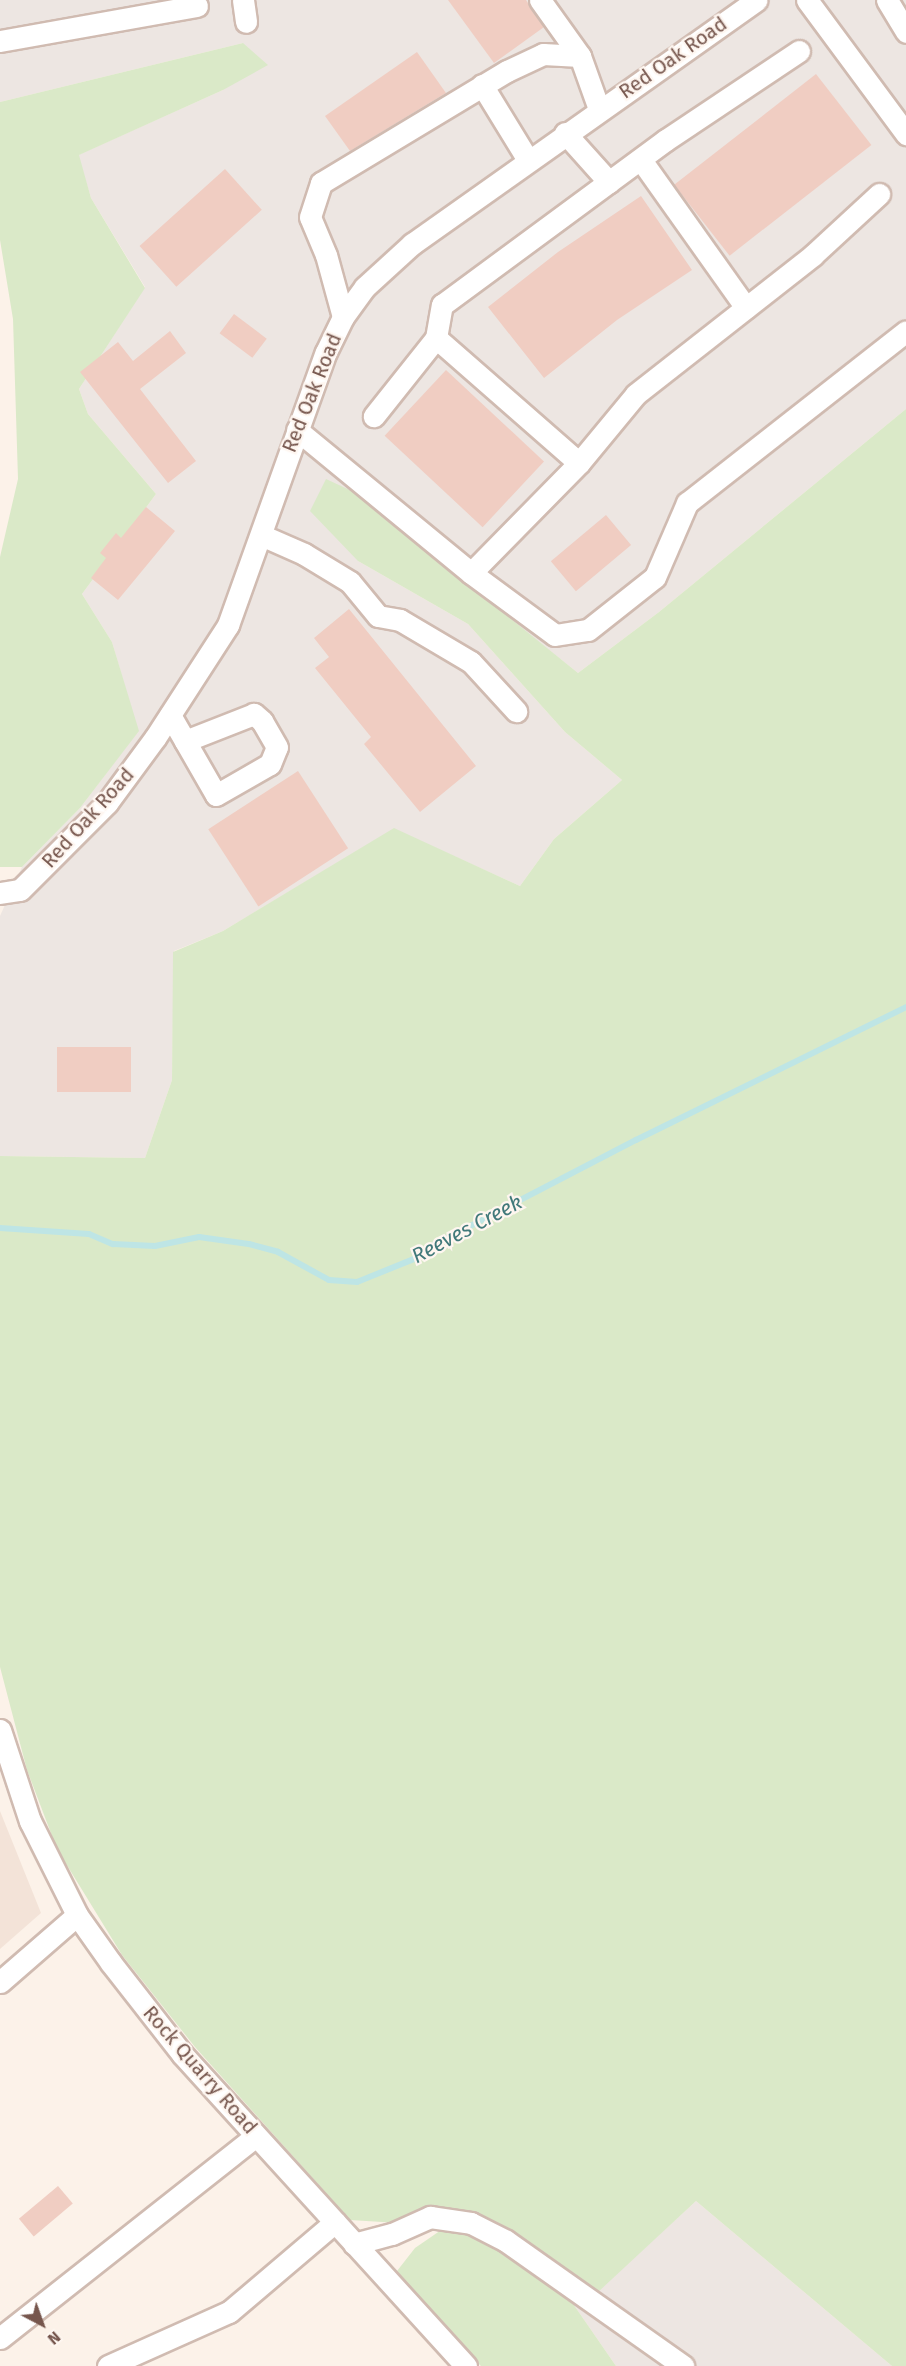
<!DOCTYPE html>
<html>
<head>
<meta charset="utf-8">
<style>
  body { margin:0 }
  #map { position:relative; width:906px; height:2366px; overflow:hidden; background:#fcf2e9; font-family:"Fira Sans",sans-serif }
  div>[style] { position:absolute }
  .residential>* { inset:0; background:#f3e3d8 }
  .industrial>* { inset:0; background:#ede6e2 }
  .green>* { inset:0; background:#dae9c8 }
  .stream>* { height:6px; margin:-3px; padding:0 3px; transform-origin:3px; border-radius:3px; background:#bee5e5 }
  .building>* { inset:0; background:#f0cdc2; transform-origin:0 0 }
  .roads { filter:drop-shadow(2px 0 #d0bbb1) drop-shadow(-2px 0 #d0bbb1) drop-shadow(0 2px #d0bbb1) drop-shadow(0 -2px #d0bbb1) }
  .minor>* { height:21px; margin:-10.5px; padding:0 10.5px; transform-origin:10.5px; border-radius:10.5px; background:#fff }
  span { translate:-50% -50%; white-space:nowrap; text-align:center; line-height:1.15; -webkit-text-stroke:4.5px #fef6f0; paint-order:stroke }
  .street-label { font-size:20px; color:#76564d }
  .water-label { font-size:21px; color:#41797a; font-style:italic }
  .north { position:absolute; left:12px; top:2294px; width:60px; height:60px; -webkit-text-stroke:4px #fef6f0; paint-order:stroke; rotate:139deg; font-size:16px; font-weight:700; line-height:24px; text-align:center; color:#76564d }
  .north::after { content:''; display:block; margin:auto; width:21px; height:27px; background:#76564d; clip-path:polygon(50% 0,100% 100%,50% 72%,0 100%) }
</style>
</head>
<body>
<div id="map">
  <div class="residential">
    <div style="clip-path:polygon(0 1811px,41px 1913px,0 1949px)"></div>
  </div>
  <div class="industrial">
    <div style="clip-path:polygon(0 0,906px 0,906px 409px,659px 612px,578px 673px,471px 588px,358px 561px,468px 624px,565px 732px,622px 780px,554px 839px,520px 886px,394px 829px,223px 931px,174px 951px,172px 1080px,145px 1158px,0 1156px,0 916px,22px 867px,80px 808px,138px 731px,112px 642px,82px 594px,156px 494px,88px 414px,79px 389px,145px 287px,91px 198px,78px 155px,223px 90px,243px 43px,0 102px)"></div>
    <div style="clip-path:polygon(696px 2201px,892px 2366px,616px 2366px,558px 2282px,500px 2229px,597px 2292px)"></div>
  </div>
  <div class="green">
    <div style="clip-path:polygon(243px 43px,268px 65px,223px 90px,79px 155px,91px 198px,145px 288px,79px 389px,88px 414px,156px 494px,82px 594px,112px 642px,139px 731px,80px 808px,22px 867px,0 867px,0 557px,18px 479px,13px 319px,0 240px,0 102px)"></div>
    <div style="clip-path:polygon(906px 409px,906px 2366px,892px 2366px,696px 2201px,597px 2293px,504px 2232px,558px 2282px,616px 2366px,481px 2366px,437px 2323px,397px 2271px,415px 2248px,447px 2226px,350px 2220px,195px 2047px,122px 1955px,57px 1849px,27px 1770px,0 1667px,0 1156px,145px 1158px,172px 1080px,173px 952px,223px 931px,394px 828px,520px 886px,554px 839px,622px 780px,565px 732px,468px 624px,358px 561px,310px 511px,326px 479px,354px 492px,578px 673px,659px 612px)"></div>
  </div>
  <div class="stream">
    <div style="left:0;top:1228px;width:89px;rotate:3.9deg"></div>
    <div style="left:89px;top:1234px;width:26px;rotate:23deg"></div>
    <div style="left:113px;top:1244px;width:42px;rotate:2.7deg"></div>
    <div style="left:155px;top:1246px;width:45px;rotate:-11.6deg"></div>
    <div style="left:199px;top:1237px;width:50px;rotate:8deg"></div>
    <div style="left:249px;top:1244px;width:30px;rotate:15deg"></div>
    <div style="left:278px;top:1252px;width:58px;rotate:28.8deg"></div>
    <div style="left:329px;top:1280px;width:28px;rotate:4deg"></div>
    <div style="left:357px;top:1282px;width:67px;rotate:-22deg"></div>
    <div style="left:419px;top:1257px;width:17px;rotate:-40deg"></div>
    <div style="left:432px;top:1246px;width:230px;rotate:-27.5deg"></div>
    <div style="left:636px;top:1140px;width:301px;rotate:-26.2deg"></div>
  </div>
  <div class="building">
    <div style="clip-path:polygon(448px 0,526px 0,544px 27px,494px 63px)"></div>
    <div style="clip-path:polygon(417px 52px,446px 93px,350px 151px,325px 116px)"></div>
    <div style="left:816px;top:74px;width:90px;height:180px;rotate:52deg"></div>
    <div style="left:225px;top:169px;width:55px;height:115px;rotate:48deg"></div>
    <div style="clip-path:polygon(641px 196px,692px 270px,617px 320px,544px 378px,488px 307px,558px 252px)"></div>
    <div style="left:234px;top:314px;width:41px;height:24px;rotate:37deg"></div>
    <div style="clip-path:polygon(170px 331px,186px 353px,140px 389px,196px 461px,168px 483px,80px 372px,118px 342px,133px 361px)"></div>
    <div style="left:446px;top:370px;width:134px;height:90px;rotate:43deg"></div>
    <div style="clip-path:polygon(146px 507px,175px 531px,118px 600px,91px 578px,106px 558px,100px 553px,116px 533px,121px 538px)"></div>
    <div style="left:606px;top:515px;width:39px;height:72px;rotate:50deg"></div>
    <div style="clip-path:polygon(349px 609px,476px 766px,420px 812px,364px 744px,371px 737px,315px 668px,329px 657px,314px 638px)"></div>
    <div style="left:298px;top:771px;width:92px;height:107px;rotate:57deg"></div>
    <div style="left:57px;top:1047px;width:74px;height:45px"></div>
    <div style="left:58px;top:2186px;width:23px;height:51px;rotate:50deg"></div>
  </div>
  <div class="roads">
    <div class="minor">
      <div style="left:243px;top:0;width:22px;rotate:82deg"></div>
      <div style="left:540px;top:0;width:69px;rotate:54.5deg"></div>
      <div style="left:580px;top:56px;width:56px;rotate:70.3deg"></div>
      <div style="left:807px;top:0;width:167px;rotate:53.5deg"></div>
      <div style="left:887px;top:0;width:37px;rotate:59deg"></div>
      <div style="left:0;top:41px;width:200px;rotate:-10.1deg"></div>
      <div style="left:482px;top:85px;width:88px;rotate:58.5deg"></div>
      <div style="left:565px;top:133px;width:66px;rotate:48.1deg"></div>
      <div style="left:641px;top:160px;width:181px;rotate:54.6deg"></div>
      <div style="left:343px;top:317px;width:64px;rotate:-105.3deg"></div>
      <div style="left:326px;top:255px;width:41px;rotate:-112.8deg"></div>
      <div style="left:310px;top:217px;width:36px;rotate:-72deg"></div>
      <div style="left:321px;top:183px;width:217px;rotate:-31.1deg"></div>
      <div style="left:507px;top:71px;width:40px;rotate:-25deg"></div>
      <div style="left:543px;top:54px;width:37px;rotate:3deg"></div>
      <div style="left:436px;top:338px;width:34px;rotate:-80deg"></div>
      <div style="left:442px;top:305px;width:278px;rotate:-36.4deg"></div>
      <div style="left:666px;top:140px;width:160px;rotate:-33.8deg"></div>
      <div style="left:297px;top:430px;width:225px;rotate:39.4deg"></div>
      <div style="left:471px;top:573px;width:154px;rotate:-45.5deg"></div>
      <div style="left:579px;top:463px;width:190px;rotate:-138.8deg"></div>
      <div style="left:436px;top:338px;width:100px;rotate:128.5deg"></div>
      <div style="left:579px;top:463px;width:89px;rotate:-50.4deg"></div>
      <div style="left:636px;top:394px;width:225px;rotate:-38.1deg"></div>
      <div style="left:813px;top:255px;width:90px;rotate:-42.7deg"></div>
      <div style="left:261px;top:535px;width:47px;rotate:23.8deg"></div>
      <div style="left:304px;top:554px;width:54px;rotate:31.3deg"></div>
      <div style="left:350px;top:582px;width:44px;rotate:50.5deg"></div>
      <div style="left:378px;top:616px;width:22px;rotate:10deg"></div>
      <div style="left:400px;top:620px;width:82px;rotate:30.6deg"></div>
      <div style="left:471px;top:662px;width:67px;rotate:47.4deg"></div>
      <div style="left:471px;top:573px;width:104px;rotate:36.4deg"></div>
      <div style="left:555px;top:635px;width:33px;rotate:-9deg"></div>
      <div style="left:588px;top:630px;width:85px;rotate:-38.3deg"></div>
      <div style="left:655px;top:577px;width:81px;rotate:-66.6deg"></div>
      <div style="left:687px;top:503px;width:278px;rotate:-38.1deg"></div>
      <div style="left:170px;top:715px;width:30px;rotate:60deg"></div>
      <div style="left:185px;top:741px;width:62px;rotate:60.1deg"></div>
      <div style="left:216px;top:795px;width:62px;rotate:-29.9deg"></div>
      <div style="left:270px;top:764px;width:18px;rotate:-68deg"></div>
      <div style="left:277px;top:747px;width:30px;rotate:-120deg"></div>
      <div style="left:262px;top:721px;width:11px;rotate:-139deg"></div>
      <div style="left:254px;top:714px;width:74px;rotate:158.6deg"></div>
      <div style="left:0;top:893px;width:20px;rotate:-9deg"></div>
      <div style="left:20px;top:890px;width:123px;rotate:-45deg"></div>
      <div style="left:107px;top:803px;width:81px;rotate:-53.6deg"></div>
      <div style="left:155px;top:738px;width:135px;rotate:-57.1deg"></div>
      <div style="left:228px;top:625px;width:290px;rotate:-70.3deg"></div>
      <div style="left:326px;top:352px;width:39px;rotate:-64deg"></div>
      <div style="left:343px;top:317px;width:37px;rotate:-54deg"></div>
      <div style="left:365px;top:287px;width:64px;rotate:-42.5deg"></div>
      <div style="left:412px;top:244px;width:422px;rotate:-35.3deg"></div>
      <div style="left:0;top:1730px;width:96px;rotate:71.8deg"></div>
      <div style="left:30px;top:1821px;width:105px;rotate:63.4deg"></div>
      <div style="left:77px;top:1915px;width:59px;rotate:54.7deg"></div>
      <div style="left:111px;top:1963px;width:115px;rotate:52deg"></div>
      <div style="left:182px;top:2054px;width:422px;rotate:47.7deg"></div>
      <div style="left:0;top:1982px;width:102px;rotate:-41deg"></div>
      <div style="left:354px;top:2244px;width:39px;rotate:-15deg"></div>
      <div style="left:392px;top:2234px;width:42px;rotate:-24.1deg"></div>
      <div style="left:430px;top:2217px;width:41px;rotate:8.3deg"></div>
      <div style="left:471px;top:2223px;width:39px;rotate:27deg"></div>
      <div style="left:506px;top:2241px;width:217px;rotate:35.2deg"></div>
      <div style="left:0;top:2338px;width:326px;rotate:-38.3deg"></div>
      <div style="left:108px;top:2366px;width:133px;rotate:-24.1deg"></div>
      <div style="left:229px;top:2312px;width:139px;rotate:-40.3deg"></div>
    </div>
  </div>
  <div class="street-label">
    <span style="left:673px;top:58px;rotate:-35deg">Red Oak Road</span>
    <span style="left:312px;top:393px;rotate:-68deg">Red Oak Road</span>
    <span style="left:88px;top:818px;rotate:-48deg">Red Oak Road</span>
    <span style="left:200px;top:2070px;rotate:49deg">Rock Quarry Road</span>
  </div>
  <div class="water-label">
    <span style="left:467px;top:1229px;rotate:-28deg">Reeves Creek</span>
  </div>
  <div class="north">N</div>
</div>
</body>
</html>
